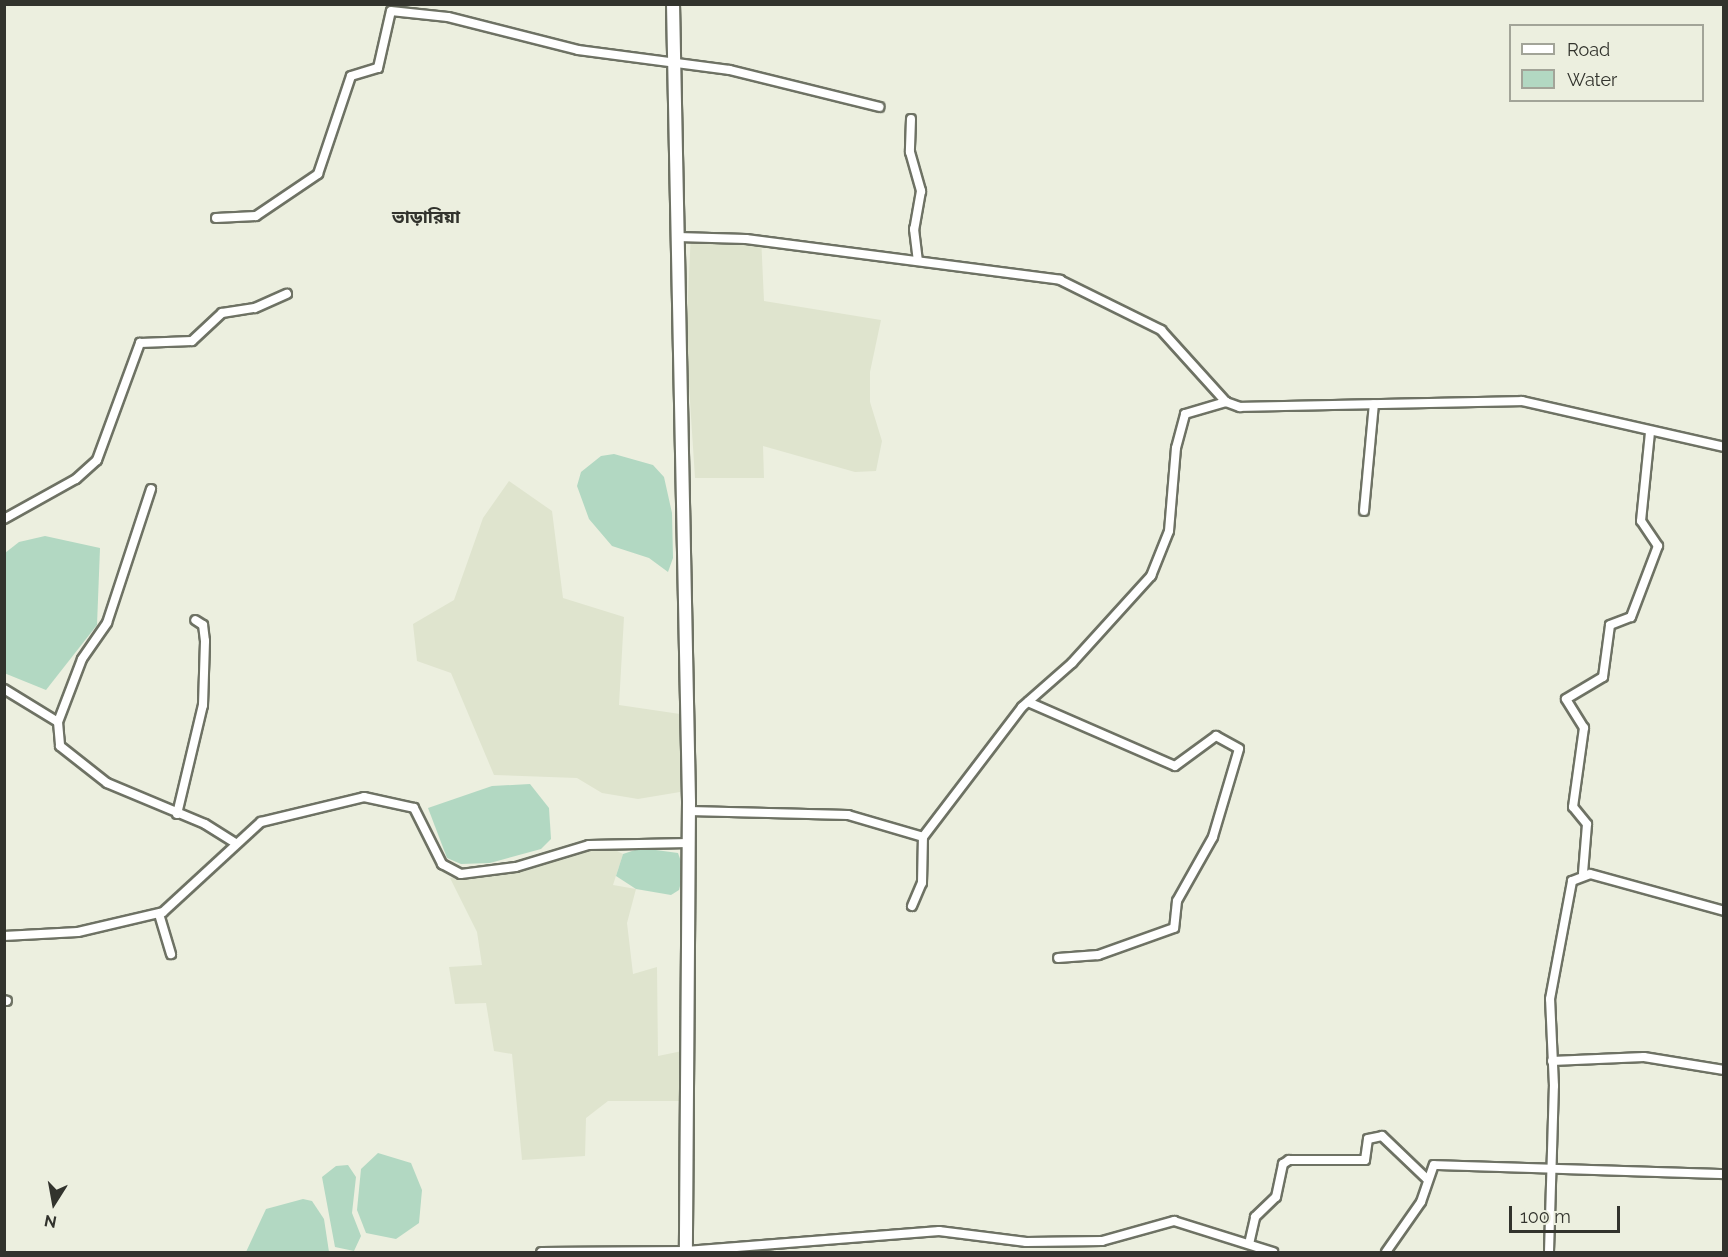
<!DOCTYPE html>
<html>
<head>
<meta charset="utf-8">
<style>
  body { margin:0 }
  #map { position:relative; width:1728px; height:1257px; overflow:hidden; background:#ecefdf; font-family:Raleway,"Noto Sans Bengali",sans-serif }
  div>[style] { position:absolute }
  .built>* { inset:0; background:#dfe4ce }
  .water>* { inset:0; background:#b2d8c2 }
  .roads { filter:drop-shadow(2px 0 #6e7264) drop-shadow(-2px 0 #6e7264) drop-shadow(0 2px #6e7264) drop-shadow(0 -2px #6e7264) }
  .minor>* { height:8px; margin:-4px; padding:0 4px; transform-origin:4px; border-radius:4px; background:#fff }
  .tertiary>* { height:9px; margin:-4.5px; padding:0 4.5px; transform-origin:4.5px; border-radius:4.5px; background:#fff }
  .primary>* { height:12px; margin:-6px; padding:0 6px; transform-origin:6px; border-radius:6px; background:#fff }
  span { translate:-50% -50%; white-space:nowrap; text-align:center; line-height:1.15; -webkit-text-stroke:6px #ecefdf; paint-order:stroke }
  .quarter-label { font-size:18px; color:#32332d; font-weight:700 }
  .frame { position:absolute; inset:0; border:6px solid #32332d; pointer-events:none }
  .legend { position:absolute; left:1509px; top:24px; width:195px; height:78px; box-sizing:border-box; background:#ecefdf; border:2px solid #a2a498; margin:0; padding:8px 10px; list-style:none; font-size:18px; color:#32332d }
  .legend li { display:flex; align-items:center; gap:12px; height:30px }
  .legend b { width:30px; border:2px solid #a2a498 }
  .north { position:absolute; left:24px; top:1173px; width:60px; height:60px; -webkit-text-stroke:4px #ecefdf; paint-order:stroke; rotate:191deg; font-size:16px; font-weight:700; line-height:24px; text-align:center; color:#32332d }
  .north::after { content:''; display:block; margin:auto; width:21px; height:27px; background:#32332d; clip-path:polygon(50% 0,100% 100%,50% 72%,0 100%) }
  .scale { position:absolute; left:1509px; top:1206px; width:111px; height:27px; box-sizing:border-box; border:3px solid #32332d; border-top:0; padding-left:8px; font-size:18px; line-height:21px; white-space:nowrap; color:#32332d; -webkit-text-stroke:4px #ecefdf; paint-order:stroke }
</style>
</head>
<body>
<div id="map">
  <div class="built">
    <div style="clip-path:polygon(691px 232px,761px 236px,764px 301px,881px 320px,870px 372px,870px 402px,882px 441px,876px 471px,855px 472px,763px 446px,764px 478px,695px 478px,686px 340px)"></div>
    <div style="clip-path:polygon(509px 481px,552px 511px,563px 598px,624px 617px,619px 705px,680px 714px,680px 792px,638px 799px,602px 793px,577px 778px,494px 775px,451px 673px,417px 661px,413px 624px,454px 600px,483px 518px)"></div>
    <div style="clip-path:polygon(603px 844px,623px 854px,613px 885px,636px 889px,627px 923px,633px 974px,657px 967px,658px 1056px,687px 1050px,687px 1101px,608px 1101px,586px 1118px,585px 1156px,522px 1160px,512px 1054px,494px 1051px,486px 1003px,455px 1004px,449px 967px,482px 965px,477px 932px,450px 878px)"></div>
  </div>
  <div class="water">
    <div style="clip-path:polygon(614px 454px,653px 465px,664px 477px,672px 513px,673px 558px,668px 572px,649px 558px,612px 546px,589px 519px,577px 486px,581px 472px,601px 456px)"></div>
    <div style="clip-path:polygon(45px 536px,100px 548px,97px 625px,46px 690px,4px 673px,5px 553px,19px 542px)"></div>
    <div style="clip-path:polygon(530px 784px,549px 808px,551px 839px,541px 849px,490px 863px,461px 864px,447px 858px,428px 808px,492px 786px)"></div>
    <div style="clip-path:polygon(641px 848px,678px 853px,684px 870px,679px 890px,671px 895px,636px 889px,616px 876px,623px 854px)"></div>
    <div style="clip-path:polygon(378px 1153px,411px 1163px,422px 1190px,419px 1223px,396px 1239px,366px 1233px,357px 1210px,361px 1169px)"></div>
    <div style="clip-path:polygon(348px 1165px,356px 1177px,352px 1213px,361px 1236px,354px 1251px,335px 1247px,322px 1177px,336px 1166px)"></div>
    <div style="clip-path:polygon(303px 1199px,312px 1201px,324px 1219px,329px 1252px,246px 1252px,266px 1209px)"></div>
  </div>
  <div class="roads">
    <div class="minor">
      <div style="left:911px;top:119px;width:33px;rotate:92deg"></div>
      <div style="left:910px;top:152px;width:41px;rotate:74.2deg"></div>
      <div style="left:921px;top:191px;width:39px;rotate:100deg"></div>
      <div style="left:914px;top:229px;width:32px;rotate:83deg"></div>
      <div style="left:216px;top:218px;width:40px;rotate:-2.9deg"></div>
      <div style="left:256px;top:216px;width:75px;rotate:-34.1deg"></div>
      <div style="left:318px;top:174px;width:103px;rotate:-71.4deg"></div>
      <div style="left:351px;top:76px;width:28px;rotate:-17deg"></div>
      <div style="left:378px;top:68px;width:58px;rotate:-77.2deg"></div>
      <div style="left:391px;top:11px;width:57px;rotate:6deg"></div>
      <div style="left:448px;top:17px;width:134px;rotate:14.2deg"></div>
      <div style="left:578px;top:50px;width:153px;rotate:7.5deg"></div>
      <div style="left:730px;top:70px;width:154px;rotate:13.9deg"></div>
      <div style="left:678px;top:237px;width:68px;rotate:1.7deg"></div>
      <div style="left:746px;top:239px;width:317px;rotate:7.4deg"></div>
      <div style="left:1060px;top:280px;width:113px;rotate:26.3deg"></div>
      <div style="left:1161px;top:330px;width:97px;rotate:47.9deg"></div>
      <div style="left:1226px;top:402px;width:15px;rotate:20deg"></div>
      <div style="left:1240px;top:407px;width:282px;rotate:-1.2deg"></div>
      <div style="left:1522px;top:401px;width:207px;rotate:12.8deg"></div>
      <div style="left:1364px;top:511px;width:107px;rotate:-84.7deg"></div>
      <div style="left:4px;top:519px;width:82px;rotate:-29.1deg"></div>
      <div style="left:76px;top:479px;width:28px;rotate:-42deg"></div>
      <div style="left:97px;top:460px;width:125px;rotate:-69.8deg"></div>
      <div style="left:140px;top:343px;width:52px;rotate:-2.2deg"></div>
      <div style="left:192px;top:341px;width:41px;rotate:-43deg"></div>
      <div style="left:222px;top:313px;width:33px;rotate:-9deg"></div>
      <div style="left:255px;top:308px;width:35px;rotate:-24deg"></div>
      <div style="left:4px;top:689px;width:63px;rotate:31.4deg"></div>
      <div style="left:58px;top:722px;width:24px;rotate:85deg"></div>
      <div style="left:60px;top:746px;width:60px;rotate:38.2deg"></div>
      <div style="left:107px;top:783px;width:106px;rotate:22.7deg"></div>
      <div style="left:205px;top:824px;width:36px;rotate:32deg"></div>
      <div style="left:1028px;top:702px;width:160px;rotate:23.5deg"></div>
      <div style="left:1175px;top:766px;width:51px;rotate:-36.2deg"></div>
      <div style="left:1216px;top:736px;width:26px;rotate:29deg"></div>
      <div style="left:1239px;top:749px;width:92px;rotate:106.5deg"></div>
      <div style="left:1213px;top:837px;width:73px;rotate:119.4deg"></div>
      <div style="left:1177px;top:901px;width:27px;rotate:96deg"></div>
      <div style="left:1174px;top:928px;width:81px;rotate:160.4deg"></div>
      <div style="left:1098px;top:955px;width:40px;rotate:175.7deg"></div>
      <div style="left:58px;top:722px;width:67px;rotate:-69.1deg"></div>
      <div style="left:82px;top:659px;width:44px;rotate:-55.2deg"></div>
      <div style="left:107px;top:623px;width:141px;rotate:-71.8deg"></div>
      <div style="left:689px;top:811px;width:159px;rotate:1.4deg"></div>
      <div style="left:848px;top:815px;width:78px;rotate:16.3deg"></div>
      <div style="left:177px;top:814px;width:112px;rotate:-76.6deg"></div>
      <div style="left:203px;top:705px;width:64px;rotate:-88.2deg"></div>
      <div style="left:205px;top:641px;width:16px;rotate:-97deg"></div>
      <div style="left:203px;top:625px;width:9px;rotate:-148deg"></div>
      <div style="left:1583px;top:873px;width:49px;rotate:-85.3deg"></div>
      <div style="left:1587px;top:824px;width:22px;rotate:-129deg"></div>
      <div style="left:1573px;top:807px;width:80px;rotate:-82.1deg"></div>
      <div style="left:1584px;top:728px;width:34px;rotate:-122deg"></div>
      <div style="left:1566px;top:699px;width:43px;rotate:-30.7deg"></div>
      <div style="left:1603px;top:677px;width:52px;rotate:-82.3deg"></div>
      <div style="left:1610px;top:625px;width:22px;rotate:-21deg"></div>
      <div style="left:1631px;top:617px;width:76px;rotate:-69.2deg"></div>
      <div style="left:1658px;top:546px;width:30px;rotate:-124deg"></div>
      <div style="left:1641px;top:521px;width:88px;rotate:-84.2deg"></div>
      <div style="left:912px;top:906px;width:25px;rotate:-67deg"></div>
      <div style="left:922px;top:883px;width:46px;rotate:-88.8deg"></div>
      <div style="left:923px;top:837px;width:163px;rotate:-52.7deg"></div>
      <div style="left:1022px;top:707px;width:67px;rotate:-41.3deg"></div>
      <div style="left:1072px;top:663px;width:118px;rotate:-47.8deg"></div>
      <div style="left:1151px;top:576px;width:48px;rotate:-68.2deg"></div>
      <div style="left:1169px;top:531px;width:83px;rotate:-85.2deg"></div>
      <div style="left:1176px;top:448px;width:35px;rotate:-75deg"></div>
      <div style="left:1185px;top:414px;width:43px;rotate:-16.3deg"></div>
      <div style="left:159px;top:914px;width:42px;rotate:73.3deg"></div>
      <div style="left:4px;top:936px;width:74px;rotate:-3.1deg"></div>
      <div style="left:78px;top:932px;width:87px;rotate:-13.2deg"></div>
      <div style="left:163px;top:912px;width:133px;rotate:-42.6deg"></div>
      <div style="left:261px;top:822px;width:106px;rotate:-13.6deg"></div>
      <div style="left:364px;top:797px;width:51px;rotate:12.4deg"></div>
      <div style="left:414px;top:808px;width:63px;rotate:63.4deg"></div>
      <div style="left:442px;top:864px;width:21px;rotate:28deg"></div>
      <div style="left:461px;top:874px;width:55px;rotate:-7.3deg"></div>
      <div style="left:516px;top:867px;width:76px;rotate:-16.8deg"></div>
      <div style="left:589px;top:845px;width:100px;rotate:-1.1deg"></div>
      <div style="left:4px;top:1000px;width:3px;rotate:18deg"></div>
      <div style="left:1552px;top:1061px;width:92px;rotate:-2.5deg"></div>
      <div style="left:1644px;top:1057px;width:81px;rotate:9.2deg"></div>
      <div style="left:1249px;top:1244px;width:28px;rotate:-77deg"></div>
      <div style="left:1255px;top:1217px;width:29px;rotate:-44deg"></div>
      <div style="left:1276px;top:1197px;width:34px;rotate:-78deg"></div>
      <div style="left:1283px;top:1164px;width:7px;rotate:-34deg"></div>
      <div style="left:1289px;top:1160px;width:76px"></div>
      <div style="left:1365px;top:1160px;width:21px;rotate:-82deg"></div>
      <div style="left:1368px;top:1139px;width:14px;rotate:-12deg"></div>
      <div style="left:1382px;top:1136px;width:62px;rotate:43.7deg"></div>
      <div style="left:686px;top:1251px;width:254px;rotate:-4.5deg"></div>
      <div style="left:939px;top:1231px;width:88px;rotate:7.2deg"></div>
      <div style="left:1026px;top:1242px;width:76px;rotate:-0.8deg"></div>
      <div style="left:1102px;top:1241px;width:75px;rotate:-15.5deg"></div>
      <div style="left:1174px;top:1221px;width:104px;rotate:17.4deg"></div>
      <div style="left:1386px;top:1252px;width:61px;rotate:-55deg"></div>
      <div style="left:1421px;top:1202px;width:39px;rotate:-71deg"></div>
      <div style="left:1434px;top:1165px;width:290px;rotate:1.8deg"></div>
      <div style="left:1549px;top:1252px;width:166px;rotate:-88.3deg"></div>
      <div style="left:1554px;top:1086px;width:87px;rotate:-92.6deg"></div>
      <div style="left:1550px;top:999px;width:120px;rotate:-79.4deg"></div>
      <div style="left:1572px;top:881px;width:19px;rotate:-21deg"></div>
      <div style="left:1590px;top:874px;width:139px;rotate:15.4deg"></div>
    </div>
    <div class="tertiary">
      <div style="left:541px;top:1252px;width:145px;rotate:-0.4deg"></div>
    </div>
    <div class="primary">
      <div style="left:673px;top:4px;width:798px;rotate:88.85deg"></div>
      <div style="left:689px;top:802px;width:450px;rotate:90.4deg"></div>
    </div>
  </div>
  <div class="quarter-label">
    <span style="left:426px;top:217px">ভাড়ারিয়া</span>
  </div>
  <div class="frame"></div>
  <ul class="legend">
  <li><b style="height:8px;background:#fff"></b>Road</li>
  <li><b style="height:16px;background:#b2d8c2"></b>Water</li>
  </ul>
  <div class="north">N</div>
  <div class="scale">100 m</div>
</div>
</body>
</html>
